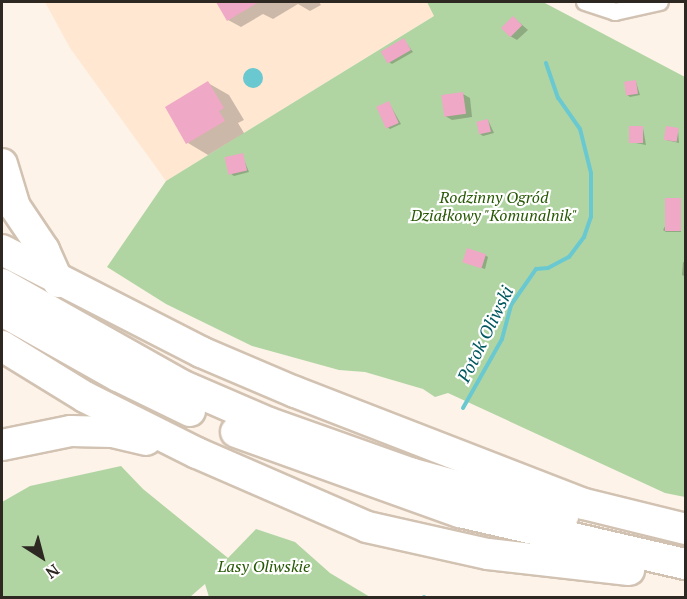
<!DOCTYPE html>
<html>
<head>
<meta charset="utf-8">
<style>
  body { margin:0 }
  #map { position:relative; width:687px; height:599px; overflow:hidden; background:#fdf3e9; font-family:"PT Serif",serif }
  div>[style] { position:absolute }
  .built>* { inset:0; background:#ffe7d2 }
  .green>* { inset:0; background:#b1d5a2 }
  .water>* { inset:0; background:#6ac9d0 }
  .round { border-radius:50% }
  .shadow>* { inset:0; background:#0003 }
  .stream>* { height:4px; margin:-2px; padding:0 2px; transform-origin:2px; border-radius:2px; background:#6ac9d0 }
  .building>* { inset:0; background:#efa8c5; transform-origin:0 0 }
  .roads { filter:drop-shadow(2px 0 #d2c2b2) drop-shadow(-2px 0 #d2c2b2) drop-shadow(0 2px #d2c2b2) drop-shadow(0 -2px #d2c2b2) }
  .minor>* { height:16px; margin:-8px; padding:0 8px; transform-origin:8px; border-radius:8px; background:#fff }
  .motorway>* { height:30px; margin:-15px; padding:0 15px; transform-origin:15px; border-radius:15px; background:#fff }
  span { translate:-50% -50%; white-space:nowrap; text-align:center; line-height:1.15; -webkit-text-stroke:4.5px #fff; paint-order:stroke }
  .park-label { font-size:16px; color:#265803; font-style:italic }
  .water-label { font-size:18px; color:#00595f; font-style:italic }
  .frame { position:absolute; inset:0; border:3px solid #2e2822; pointer-events:none }
  .north { position:absolute; left:12px; top:527px; width:60px; height:60px; -webkit-text-stroke:4px #fff; paint-order:stroke; rotate:144deg; font-size:16px; font-weight:700; line-height:24px; text-align:center; color:#2e2822 }
  .north::after { content:''; display:block; margin:auto; width:21px; height:27px; background:#2e2822; clip-path:polygon(50% 0,100% 100%,50% 72%,0 100%) }
</style>
</head>
<body>
<div id="map">
  <div class="built">
    <div style="clip-path:polygon(45px 2px,427px 2px,435px 15px,166px 181px,70px 48px)"></div>
  </div>
  <div class="green">
    <div style="clip-path:polygon(427px 2px,543px 2px,685px 77px,685px 497px,665px 493px,448px 393px,435px 397px,423px 389px,365px 372px,339px 370px,252px 346px,166px 304px,107px 267px,166px 181px,434px 16px)"></div>
    <div style="clip-path:polygon(121px 466px,143px 489px,228px 558px,256px 529px,295px 542px,330px 573px,370px 597px,209px 597px,205px 584px,190px 597px,2px 597px,2px 502px,30px 486px)"></div>
  </div>
  <div class="water">
    <div class="round" style="left:243px;top:68px;width:20px;height:20px"></div>
  </div>
  <div class="shadow">
    <div style="clip-path:polygon(218px 2px,319px 2px,321px 5px,310px 11px,298px 4px,273px 19px,263px 14px,241px 27px,228px 20px)"></div>
    <div style="clip-path:polygon(514px 18px,528px 30px,517px 40px,510px 36px)"></div>
    <div style="clip-path:polygon(404px 40px,413px 52px,392px 64px,389px 62px)"></div>
    <div style="clip-path:polygon(636px 82px,640px 95px,630px 97px,627px 95px)"></div>
    <div style="clip-path:polygon(208px 83px,229px 95px,244px 120px,238px 123px,244px 133px,208px 155px,188px 143px)"></div>
    <div style="clip-path:polygon(463px 94px,470px 98px,472px 117px,452px 120px,445px 116px)"></div>
    <div style="clip-path:polygon(389px 103px,401px 124px,390px 129px,387px 127px)"></div>
    <div style="clip-path:polygon(488px 120px,494px 133px,483px 136px,480px 134px)"></div>
    <div style="clip-path:polygon(643px 128px,646px 145px,630px 142px)"></div>
    <div style="clip-path:polygon(678px 130px,679px 143px,666px 140px)"></div>
    <div style="clip-path:polygon(242px 155px,249px 172px,234px 176px,231px 174px)"></div>
    <div style="clip-path:polygon(680px 199px,681px 232px,666px 232px,663px 230px)"></div>
    <div style="clip-path:polygon(485px 255px,488px 257px,485px 269px,467px 263px)"></div>
    <div style="clip-path:polygon(683px 262px,686px 263px,686px 277px,682px 275px)"></div>
  </div>
  <div class="stream">
    <div style="left:463px;top:408px;width:79px;rotate:-60.5deg"></div>
    <div style="left:502px;top:339px;width:35px;rotate:-75deg"></div>
    <div style="left:511px;top:305px;width:44px;rotate:-55.2deg"></div>
    <div style="left:536px;top:269px;width:12px;rotate:-5deg"></div>
    <div style="left:548px;top:268px;width:24px;rotate:-28deg"></div>
    <div style="left:569px;top:257px;width:25px;rotate:-53deg"></div>
    <div style="left:584px;top:237px;width:21px;rotate:-71deg"></div>
    <div style="left:591px;top:217px;width:44px;rotate:-90deg"></div>
    <div style="left:591px;top:173px;width:45px;rotate:-104deg"></div>
    <div style="left:580px;top:129px;width:38px;rotate:-125deg"></div>
    <div style="left:558px;top:98px;width:37px;rotate:-109deg"></div>
    <div style="left:424px;top:597px;width:1px;rotate:90deg"></div>
  </div>
  <div class="building">
    <div style="clip-path:polygon(216px 2px,259px 2px,227px 21px)"></div>
    <div style="left:513px;top:16px;width:13px;height:17px;rotate:45deg"></div>
    <div style="left:404px;top:38px;width:14px;height:27px;rotate:60deg"></div>
    <div style="left:636px;top:80px;width:14px;height:12px;rotate:82deg"></div>
    <div style="clip-path:polygon(208px 81px,224px 108px,219px 111px,225px 121px,186px 144px,165px 107px)"></div>
    <div style="left:463px;top:92px;width:22px;height:22px;rotate:82deg"></div>
    <div style="left:389px;top:101px;width:24px;height:14px;rotate:66deg"></div>
    <div style="left:488px;top:119px;width:13px;height:12px;rotate:77deg"></div>
    <div style="left:629px;top:126px;width:14px;height:17px"></div>
    <div style="left:666px;top:126px;width:13px;height:14px;rotate:9deg"></div>
    <div style="left:243px;top:153px;width:18px;height:19px;rotate:77deg"></div>
    <div style="left:665px;top:198px;width:16px;height:33px"></div>
    <div style="left:467px;top:248px;width:20px;height:15px;rotate:18deg"></div>
  </div>
  <div class="roads">
    <div class="minor">
      <div style="left:585px;top:2px;width:32px;rotate:18deg"></div>
      <div style="left:615px;top:12px;width:46px;rotate:-12.5deg"></div>
    </div>
    <div class="motorway">
      <div style="left:2px;top:164px;width:45px;rotate:73.2deg"></div>
      <div style="left:15px;top:207px;width:52px;rotate:56deg"></div>
      <div style="left:44px;top:250px;width:35px;rotate:66deg"></div>
      <div style="left:2px;top:250px;width:224px;rotate:27.1deg"></div>
      <div style="left:201px;top:352px;width:102px;rotate:23.1deg"></div>
      <div style="left:295px;top:392px;width:310px;rotate:21.2deg"></div>
      <div style="left:584px;top:504px;width:105px;rotate:13.8deg"></div>
      <div style="left:2px;top:284px;width:206px;rotate:29.4deg"></div>
      <div style="left:181px;top:385px;width:96px;rotate:23.4deg"></div>
      <div style="left:269px;top:423px;width:153px;rotate:19.5deg"></div>
      <div style="left:413px;top:474px;width:156px;rotate:15.3deg"></div>
      <div style="left:2px;top:311px;width:133px;rotate:29.3deg"></div>
      <div style="left:118px;top:376px;width:80px;rotate:25.9deg"></div>
      <div style="left:2px;top:346px;width:97px;rotate:31.6deg"></div>
      <div style="left:85px;top:397px;width:125px;rotate:26.6deg"></div>
      <div style="left:197px;top:453px;width:185px;rotate:23.5deg"></div>
      <div style="left:367px;top:527px;width:124px;rotate:12.6deg"></div>
      <div style="left:488px;top:554px;width:142px;rotate:6.5deg"></div>
      <div style="left:236px;top:432px;width:238px;rotate:19.7deg"></div>
      <div style="left:460px;top:512px;width:232px;rotate:13deg"></div>
      <div style="left:2px;top:445px;width:70px;rotate:-11.5deg"></div>
      <div style="left:71px;top:431px;width:41px;rotate:1.4deg"></div>
      <div style="left:112px;top:432px;width:35px;rotate:13deg"></div>
    </div>
  </div>
  <div class="park-label">
    <span style="left:494px;top:206px">Rodzinny Ogród<br>Działkowy "Komunalnik"</span>
    <span style="left:264px;top:566px">Lasy Oliwskie</span>
  </div>
  <div class="water-label">
    <span style="left:485px;top:334px;rotate:-64deg">Potok Oliwski</span>
  </div>
  <div class="frame"></div>
  <div class="north">N</div>
</div>
</body>
</html>
